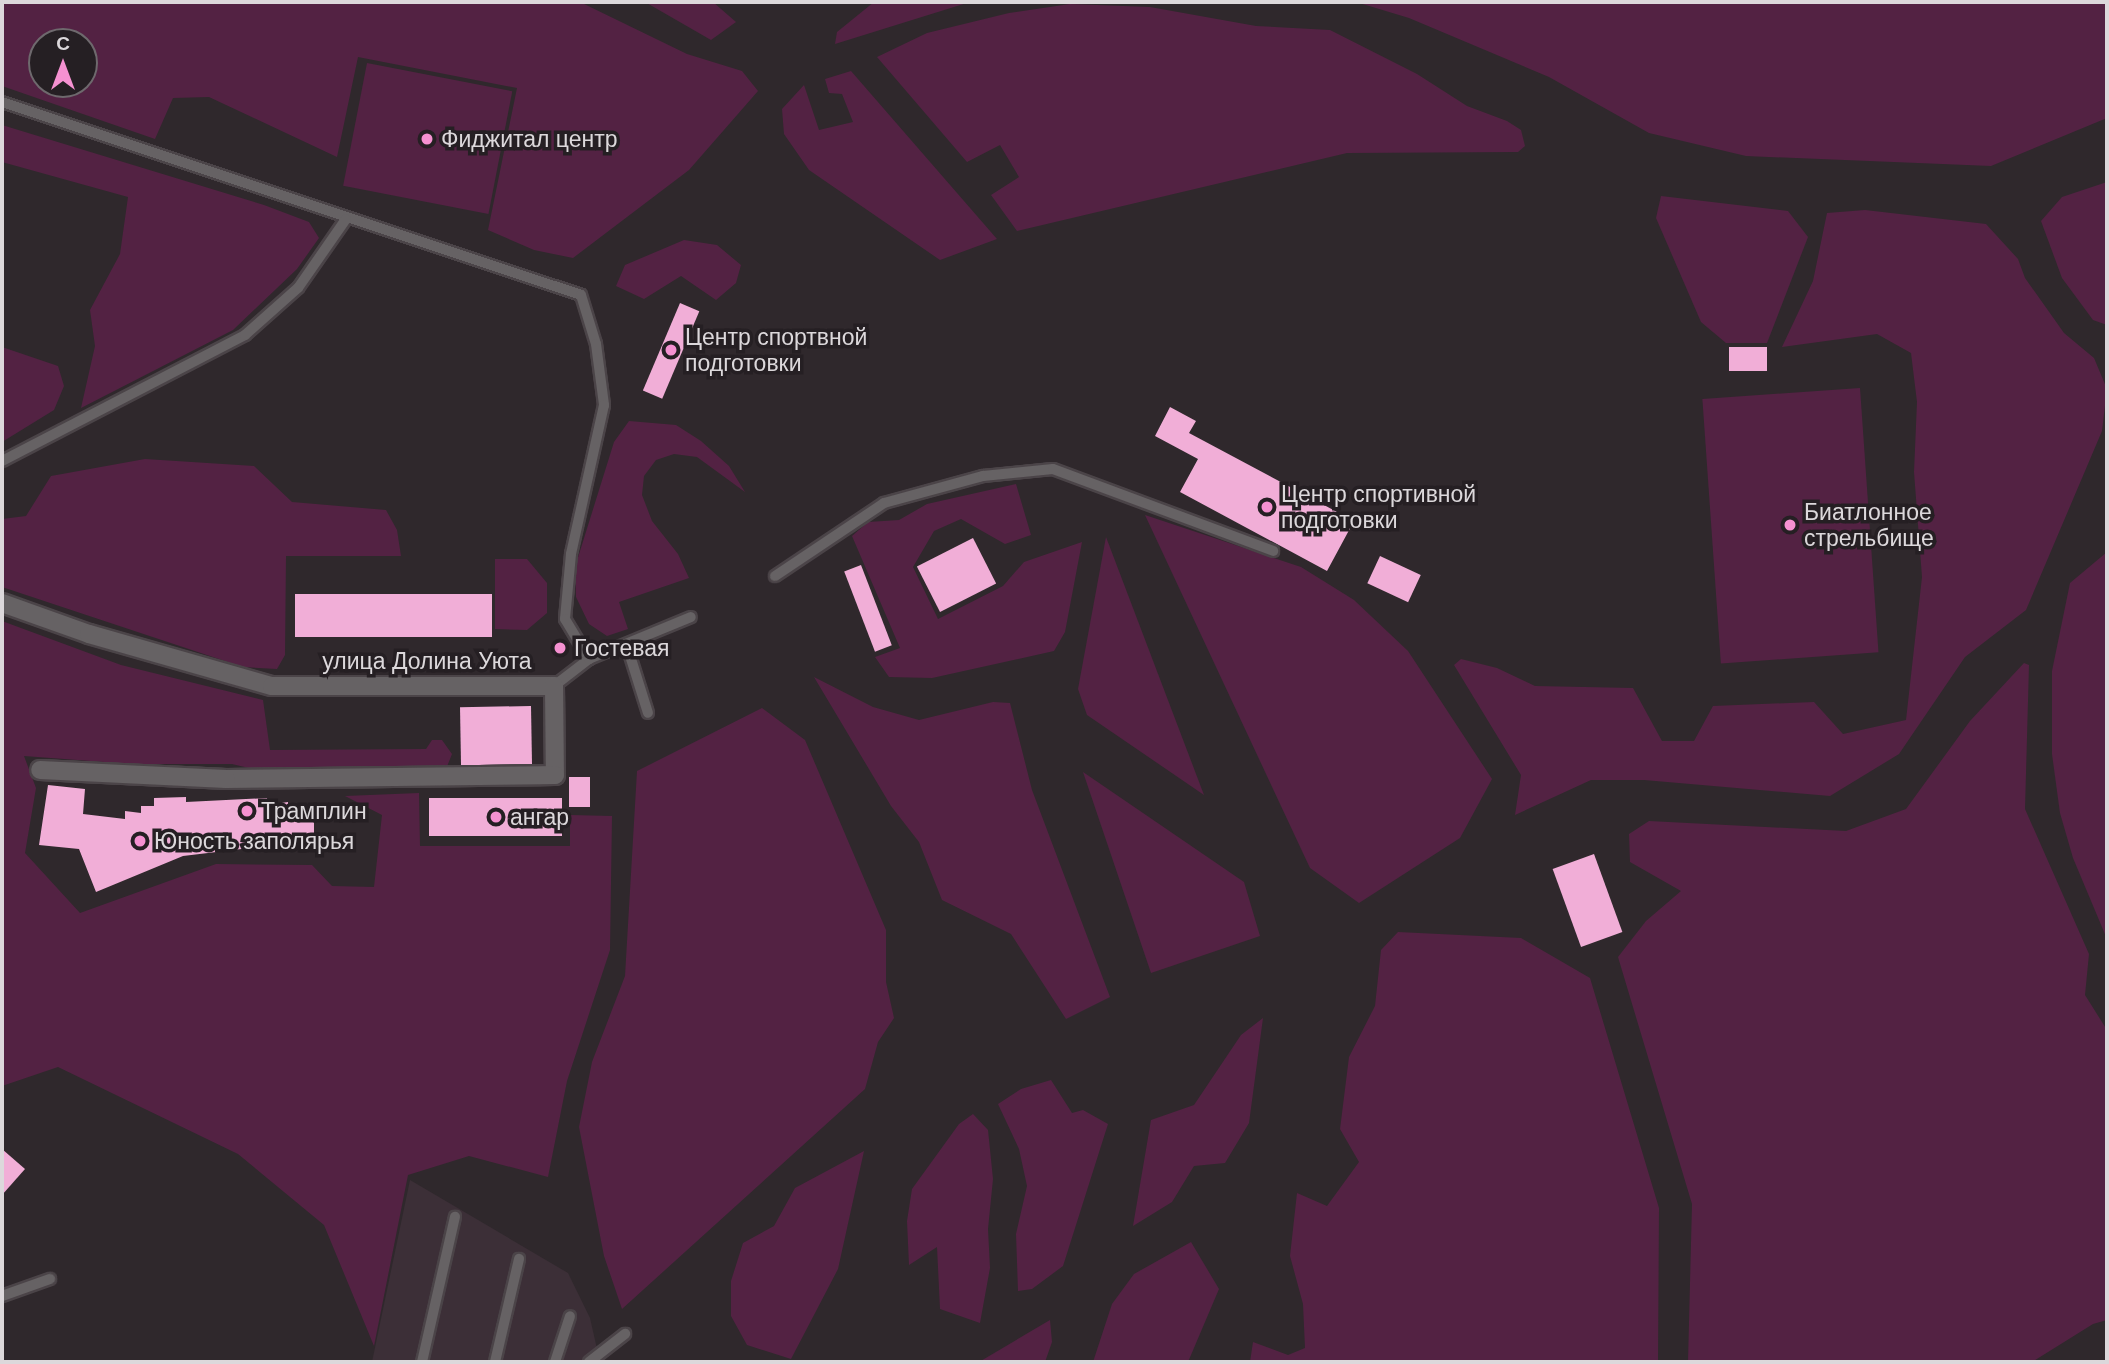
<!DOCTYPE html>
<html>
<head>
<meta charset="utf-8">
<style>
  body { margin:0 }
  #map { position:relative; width:2109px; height:1364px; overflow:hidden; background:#2f282c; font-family:Arial,sans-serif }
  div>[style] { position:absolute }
  .built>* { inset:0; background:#3c2f37 }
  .green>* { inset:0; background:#532243; transform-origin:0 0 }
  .building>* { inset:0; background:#f1aed7; transform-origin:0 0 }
  .roads { filter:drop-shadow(2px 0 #4b4448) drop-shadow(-2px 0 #4b4448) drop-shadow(0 2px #4b4448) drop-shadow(0 -2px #4b4448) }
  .service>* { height:10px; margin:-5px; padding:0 5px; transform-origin:5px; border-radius:5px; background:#666264 }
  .minor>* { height:18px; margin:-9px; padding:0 9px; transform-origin:9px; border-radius:9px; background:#666264 }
  .dots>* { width:19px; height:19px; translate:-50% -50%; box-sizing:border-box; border:4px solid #251f23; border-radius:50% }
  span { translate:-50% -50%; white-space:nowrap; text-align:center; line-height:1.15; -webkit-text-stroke:7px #251f23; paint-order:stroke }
  .poi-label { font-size:23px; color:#dcd8db }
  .left { translate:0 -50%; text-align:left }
  .street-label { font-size:23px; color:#dcd8db }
  .frame { position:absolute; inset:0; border:4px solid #dcd8db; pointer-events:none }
  .north { position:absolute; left:28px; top:28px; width:70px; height:70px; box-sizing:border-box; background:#251f23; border:2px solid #6e696d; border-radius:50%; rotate:0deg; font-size:19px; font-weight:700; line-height:28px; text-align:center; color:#dcd8db }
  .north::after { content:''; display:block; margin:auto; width:24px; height:32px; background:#f591d1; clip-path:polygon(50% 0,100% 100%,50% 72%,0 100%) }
</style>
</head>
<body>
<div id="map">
  <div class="built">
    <div style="clip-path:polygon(410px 1180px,568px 1273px,590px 1318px,600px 1362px,372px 1362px)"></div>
  </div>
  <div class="green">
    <div style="clip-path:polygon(evenodd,2px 2px,580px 2px,687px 54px,742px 71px,758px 91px,689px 170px,573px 258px,534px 250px,488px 230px,517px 88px,358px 57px,337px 157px,209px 97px,173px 98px,155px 139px,2px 86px,2px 2px,42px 42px,84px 42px,84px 84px,42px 84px,42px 42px)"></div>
    <div style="clip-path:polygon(645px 2px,713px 2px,736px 22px,711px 40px)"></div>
    <div style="clip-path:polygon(874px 2px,970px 2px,835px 44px,837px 32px)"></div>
    <div style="clip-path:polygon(1356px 2px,2107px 2px,2107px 118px,1991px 166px,1746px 156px,1649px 133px,1549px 77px,1409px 18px)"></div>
    <div style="clip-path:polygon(1070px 4px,1150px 7px,1256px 26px,1330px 30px,1417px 74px,1467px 106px,1507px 121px,1521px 130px,1525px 146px,1518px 152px,1347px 153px,1017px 231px,991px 195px,1019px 177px,1000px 145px,967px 162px,877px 57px,927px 33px,1009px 13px)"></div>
    <div style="left:367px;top:63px;width:148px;height:125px;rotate:11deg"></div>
    <div style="clip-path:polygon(851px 71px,997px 239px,940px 260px,809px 170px,784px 134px,782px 109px,804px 85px,819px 130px,853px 122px,842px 94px,829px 93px,825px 79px)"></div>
    <div style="clip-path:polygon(2px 125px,264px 205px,309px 222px,319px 238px,297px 269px,233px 330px,81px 408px,95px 346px,90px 310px,120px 254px,128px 197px,2px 162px)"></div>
    <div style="clip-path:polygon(2107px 182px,2107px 325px,2093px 320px,2062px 278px,2041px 221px,2062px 197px)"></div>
    <div style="clip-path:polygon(1661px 196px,1788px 211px,1808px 237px,1767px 343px,1726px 343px,1701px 322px,1656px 218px)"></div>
    <div style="clip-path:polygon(1865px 210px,1986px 224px,2018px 259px,2025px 278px,2064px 333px,2094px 358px,2107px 389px,2102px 431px,2026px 610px,1965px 657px,1899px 754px,1830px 796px,1644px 780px,1591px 780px,1515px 815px,1521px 775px,1454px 665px,1461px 659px,1497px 668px,1535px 686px,1633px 688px,1662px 741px,1694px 741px,1713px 706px,1814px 702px,1843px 734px,1906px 720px,1922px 577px,1914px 472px,1917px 402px,1911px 353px,1877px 334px,1782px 347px,1813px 281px,1827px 213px)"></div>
    <div style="clip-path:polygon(684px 240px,717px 245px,741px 265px,736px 283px,716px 300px,681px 276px,644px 299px,616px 286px,625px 265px)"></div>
    <div style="clip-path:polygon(2px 347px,58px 366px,64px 386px,54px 410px,2px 442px)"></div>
    <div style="left:1860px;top:388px;width:265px;height:158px;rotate:86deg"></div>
    <div style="clip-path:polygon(629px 421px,676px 425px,701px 441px,729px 466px,745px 492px,697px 457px,674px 454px,656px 460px,644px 476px,642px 495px,652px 521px,678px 554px,689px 578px,619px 602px,628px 629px,607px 636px,589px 624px,576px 597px,575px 567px,614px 442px)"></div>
    <div style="clip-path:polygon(145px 459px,254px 466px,292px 502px,386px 510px,397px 530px,401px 556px,286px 556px,285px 655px,277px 669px,243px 667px,2px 587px,2px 519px,26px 516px,51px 476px)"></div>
    <div style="clip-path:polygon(1016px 484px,1031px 535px,1005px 544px,961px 519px,934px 531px,913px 567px,938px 619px,1003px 586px,1024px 562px,1082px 542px,1065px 632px,1054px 651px,932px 678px,889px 677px,875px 657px,900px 648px,852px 536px,868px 522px,899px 520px,927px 504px)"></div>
    <div style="clip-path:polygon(1145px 515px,1301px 567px,1354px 600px,1408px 651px,1492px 779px,1460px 838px,1359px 903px,1310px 868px)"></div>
    <div style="clip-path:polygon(1106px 537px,1204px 795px,1087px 715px,1078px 689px)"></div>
    <div style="clip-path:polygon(2107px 552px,2107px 939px,2073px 858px,2060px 813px,2052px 754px,2052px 671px,2070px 583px)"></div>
    <div style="clip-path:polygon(495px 559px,527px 559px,547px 583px,547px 613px,527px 630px,495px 629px)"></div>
    <div style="clip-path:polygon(2px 621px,121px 665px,263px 700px,270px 750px,426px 749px,432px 740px,442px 740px,452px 754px,446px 769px,257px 770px,232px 764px,131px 764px,24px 756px,36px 788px,25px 853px,80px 913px,216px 864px,312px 865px,332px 886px,374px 887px,382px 815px,345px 796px,419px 793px,420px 846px,570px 846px,570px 815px,612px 816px,610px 950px,567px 1081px,548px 1177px,469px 1156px,408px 1175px,374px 1346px,324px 1225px,238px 1154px,58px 1067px,2px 1086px)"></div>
    <div style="clip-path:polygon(2024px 663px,2029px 665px,2025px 809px,2089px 954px,2085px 995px,2107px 1030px,2107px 1320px,2093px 1324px,2032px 1362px,1688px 1362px,1692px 1204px,1618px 957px,1646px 921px,1681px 891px,1630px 862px,1629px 834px,1649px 821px,1846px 831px,1906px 809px,1970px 721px)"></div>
    <div style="clip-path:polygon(814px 677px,873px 707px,919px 720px,993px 702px,1010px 703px,1032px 790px,1110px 997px,1066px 1019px,1011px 934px,942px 900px,919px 842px,891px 806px)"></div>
    <div style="clip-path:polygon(762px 708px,805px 740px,886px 930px,886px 982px,894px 1018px,878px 1042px,865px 1089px,622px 1309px,604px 1256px,579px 1127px,592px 1062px,625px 976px,637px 771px)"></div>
    <div style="clip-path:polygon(1083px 772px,1244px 882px,1260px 936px,1151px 973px)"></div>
    <div style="clip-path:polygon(1398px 932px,1521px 938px,1590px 978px,1659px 1208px,1658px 1362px,1250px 1362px,1253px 1342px,1288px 1355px,1305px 1348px,1303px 1304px,1290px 1256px,1297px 1193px,1327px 1206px,1359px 1162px,1340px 1129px,1349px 1057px,1375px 1006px,1381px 950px)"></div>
    <div style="clip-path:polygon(1263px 1018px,1249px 1123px,1225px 1163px,1194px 1166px,1172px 1202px,1133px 1226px,1151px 1120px,1194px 1105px,1241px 1035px)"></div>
    <div style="clip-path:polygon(1051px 1080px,1072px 1113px,1083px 1110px,1108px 1124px,1063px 1266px,1032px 1289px,1018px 1291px,1016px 1234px,1027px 1186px,1019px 1149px,998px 1104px,1021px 1089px)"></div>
    <div style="clip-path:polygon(973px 1114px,988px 1130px,993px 1179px,988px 1229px,990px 1268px,980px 1323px,940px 1309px,937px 1247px,909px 1265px,907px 1221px,912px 1189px,959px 1124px)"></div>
    <div style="clip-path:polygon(864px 1151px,838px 1269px,791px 1359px,747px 1345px,731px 1316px,731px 1281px,743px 1243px,774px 1226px,795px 1188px)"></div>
    <div style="clip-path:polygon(1191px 1242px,1219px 1289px,1188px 1362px,1093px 1362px,1112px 1304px,1134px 1274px)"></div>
    <div style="clip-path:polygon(1050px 1320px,1052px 1342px,1045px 1362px,979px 1362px)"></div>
  </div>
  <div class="building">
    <div style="left:680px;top:303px;width:21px;height:95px;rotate:23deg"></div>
    <div style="left:1729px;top:347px;width:38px;height:24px"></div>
    <div style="clip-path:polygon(1170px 407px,1196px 421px,1189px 433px,1354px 521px,1327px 571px,1180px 492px,1198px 459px,1155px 436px)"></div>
    <div style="left:973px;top:538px;width:51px;height:63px;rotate:63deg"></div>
    <div style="left:1380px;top:556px;width:45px;height:30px;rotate:25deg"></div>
    <div style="left:861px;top:565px;width:86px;height:18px;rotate:69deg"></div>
    <div style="left:295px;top:594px;width:197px;height:43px"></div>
    <div style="left:531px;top:706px;width:58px;height:71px;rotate:89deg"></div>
    <div style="left:569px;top:777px;width:21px;height:30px"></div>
    <div style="clip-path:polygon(48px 785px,85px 789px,83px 814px,125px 819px,125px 811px,141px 813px,141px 806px,154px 806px,154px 798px,186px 797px,186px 802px,267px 798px,268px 805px,288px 802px,288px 810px,303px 810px,303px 818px,314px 818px,314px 838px,304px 838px,305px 848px,267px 846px,183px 856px,96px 892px,79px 849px,39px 845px)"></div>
    <div style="left:429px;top:798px;width:133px;height:38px"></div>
    <div style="left:1594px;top:854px;width:83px;height:44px;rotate:70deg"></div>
    <div style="clip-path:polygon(2px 1149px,25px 1169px,2px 1195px)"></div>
  </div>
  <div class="roads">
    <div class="service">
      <div style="left:2px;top:102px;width:610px;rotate:18.43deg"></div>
      <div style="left:581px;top:295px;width:51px;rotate:73deg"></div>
      <div style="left:596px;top:344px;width:62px;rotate:82.5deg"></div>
      <div style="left:604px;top:405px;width:153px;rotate:102.5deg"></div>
      <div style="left:571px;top:554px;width:65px;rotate:95.3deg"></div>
      <div style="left:565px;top:619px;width:47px;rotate:59deg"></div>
      <div style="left:2px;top:461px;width:274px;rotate:-27.4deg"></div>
      <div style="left:245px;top:335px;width:71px;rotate:-41.6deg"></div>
      <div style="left:298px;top:288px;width:84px;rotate:-55.2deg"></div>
      <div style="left:775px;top:576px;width:131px;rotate:-33.8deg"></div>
      <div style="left:884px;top:503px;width:103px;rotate:-15.3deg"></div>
      <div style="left:983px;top:476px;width:70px;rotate:-5.7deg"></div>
      <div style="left:1053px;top:469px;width:235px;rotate:20.4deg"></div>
      <div style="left:627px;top:646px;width:70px;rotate:72.6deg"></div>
      <div style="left:554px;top:686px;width:44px;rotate:-37.6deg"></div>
      <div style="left:589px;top:659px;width:110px;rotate:-22.4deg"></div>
      <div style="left:2px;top:1296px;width:51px;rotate:-19.5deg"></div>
      <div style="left:422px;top:1362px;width:149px;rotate:-77.2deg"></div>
      <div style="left:495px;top:1362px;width:106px;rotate:-76.9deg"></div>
      <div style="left:555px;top:1362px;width:48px;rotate:-71.9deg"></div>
      <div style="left:589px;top:1362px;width:46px;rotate:-37.9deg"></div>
    </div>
    <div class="minor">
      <div style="left:2px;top:603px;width:92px;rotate:19.6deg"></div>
      <div style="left:89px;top:634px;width:190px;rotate:15.9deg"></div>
      <div style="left:272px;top:686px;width:282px"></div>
      <div style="left:554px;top:686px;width:89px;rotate:89.4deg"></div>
      <div style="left:555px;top:775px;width:329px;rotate:179.3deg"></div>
      <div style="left:226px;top:779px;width:186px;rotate:-177.2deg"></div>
    </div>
  </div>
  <div class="dots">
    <div style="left:427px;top:139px;background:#f591d1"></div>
    <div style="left:671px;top:350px;background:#f591d1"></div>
    <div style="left:1267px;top:507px;background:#f591d1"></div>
    <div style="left:1790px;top:525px;background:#f591d1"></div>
    <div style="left:560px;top:648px;background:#f591d1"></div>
    <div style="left:247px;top:811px;background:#f591d1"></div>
    <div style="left:496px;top:817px;background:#f591d1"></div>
    <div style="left:140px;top:841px;background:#f591d1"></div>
  </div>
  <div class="poi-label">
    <span class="left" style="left:441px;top:139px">Фиджитал центр</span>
    <span class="left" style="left:685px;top:350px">Центр спортвной<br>подготовки</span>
    <span class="left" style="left:1281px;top:507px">Центр спортивной<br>подготовки</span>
    <span class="left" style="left:1804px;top:525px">Биатлонное<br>стрельбище</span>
    <span class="left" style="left:574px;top:648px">Гостевая</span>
    <span class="left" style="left:261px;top:811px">Трамплин</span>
    <span class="left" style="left:510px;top:817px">ангар</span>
    <span class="left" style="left:154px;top:841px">Юность заполярья</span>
  </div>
  <div class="street-label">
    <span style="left:427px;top:661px">улица Долина Уюта</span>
  </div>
  <div class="frame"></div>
  <div class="north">С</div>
</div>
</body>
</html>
